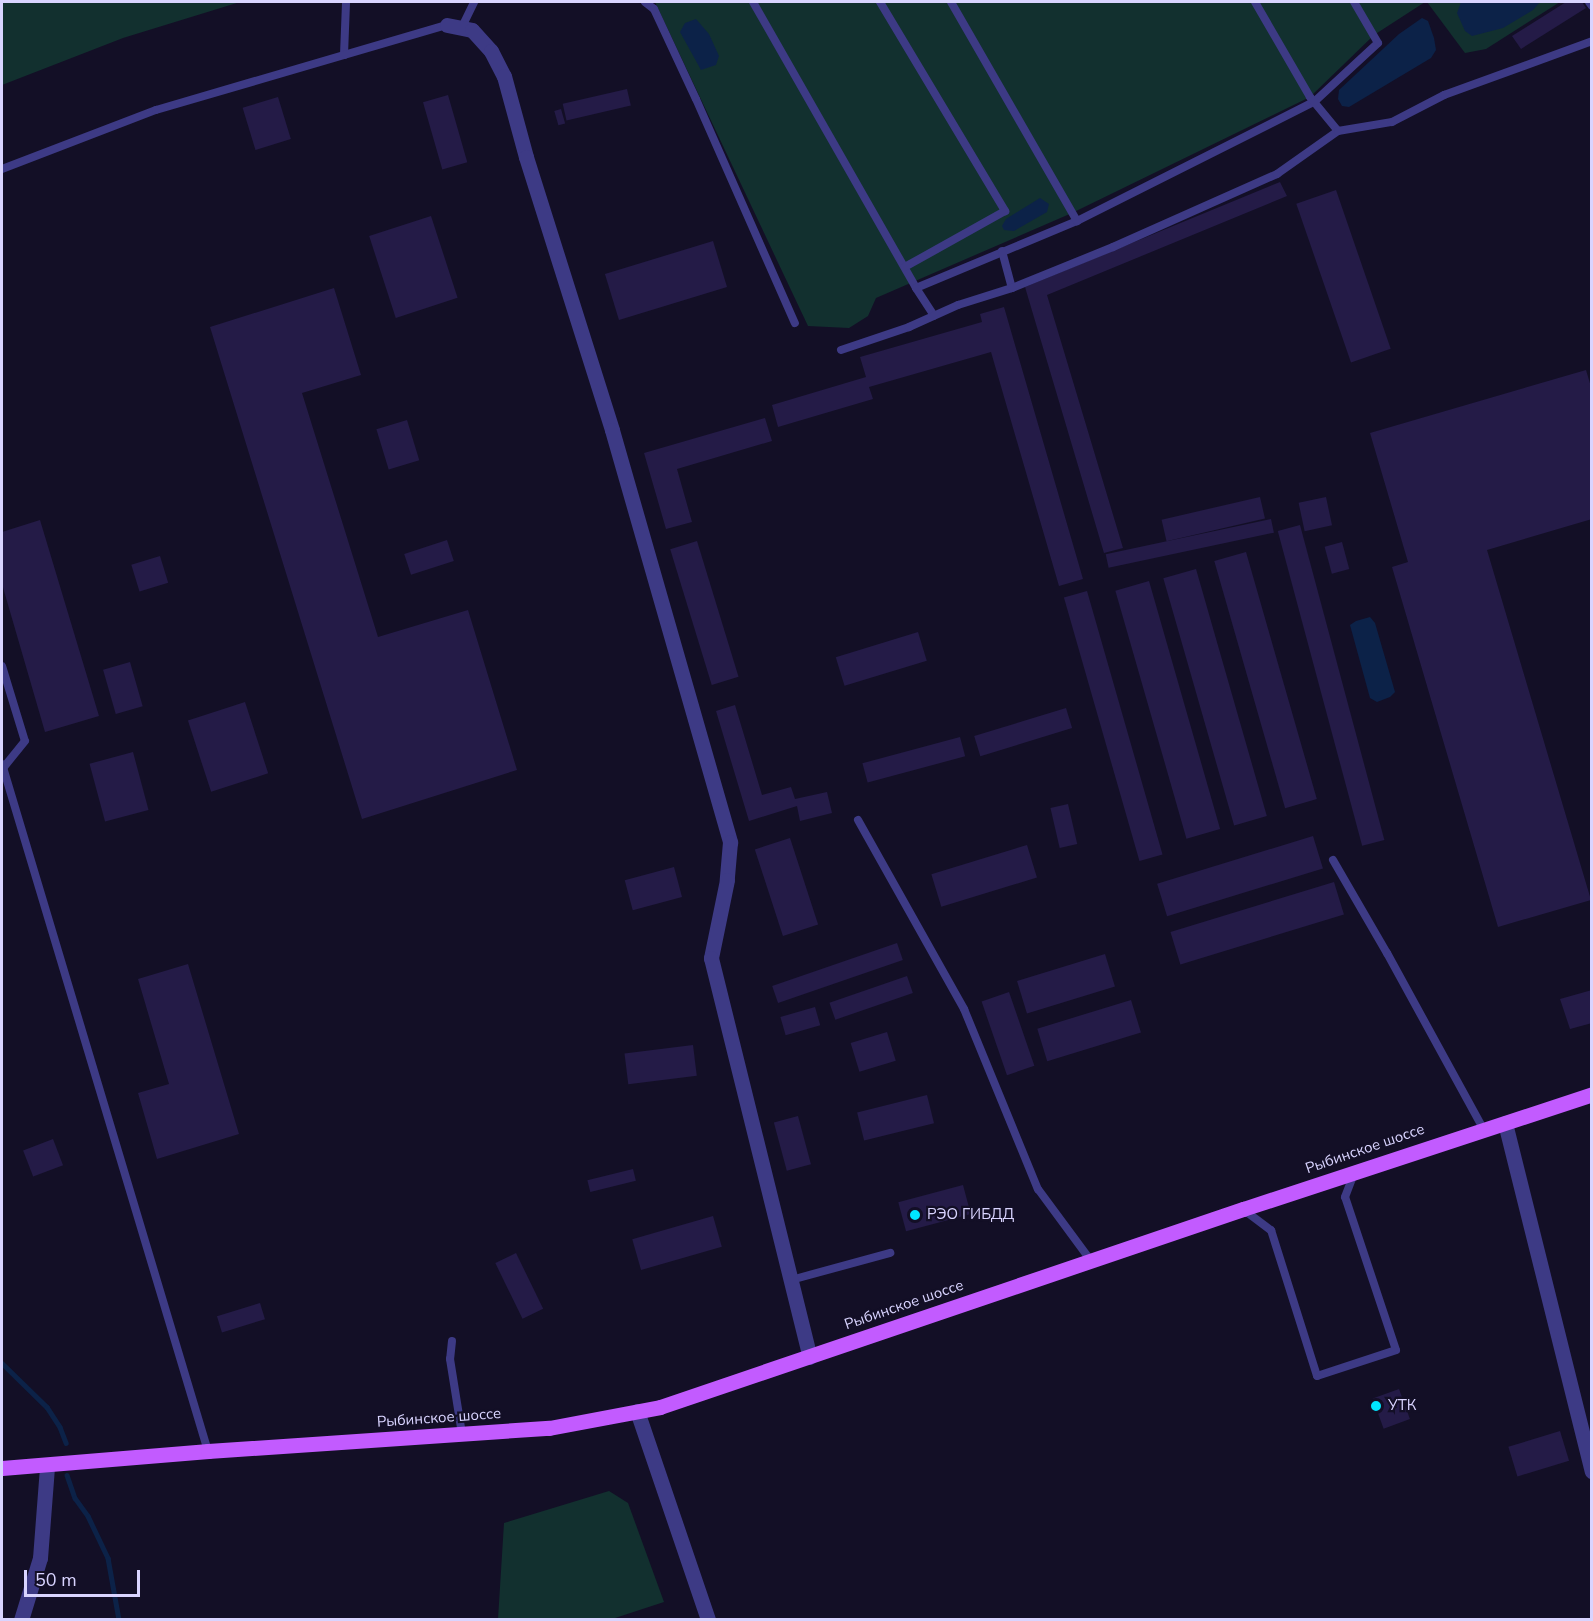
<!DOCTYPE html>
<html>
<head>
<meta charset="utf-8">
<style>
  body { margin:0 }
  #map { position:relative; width:1593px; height:1621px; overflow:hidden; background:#130f26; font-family:"Nunito Sans",sans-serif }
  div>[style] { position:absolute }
  .green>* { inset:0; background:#12302f }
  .water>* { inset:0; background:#0c2248 }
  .stream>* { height:4.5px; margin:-2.25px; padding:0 2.25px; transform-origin:2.25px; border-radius:2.25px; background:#0c2248 }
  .building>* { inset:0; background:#241b47; transform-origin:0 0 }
  .lane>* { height:8px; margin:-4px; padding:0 4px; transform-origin:4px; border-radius:4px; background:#3d3a85 }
  .street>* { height:15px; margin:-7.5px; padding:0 7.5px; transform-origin:7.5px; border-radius:7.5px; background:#3d3a85 }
  .primary>* { height:15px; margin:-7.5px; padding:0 7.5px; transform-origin:7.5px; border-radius:7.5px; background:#c25bff }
  .dots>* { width:16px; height:16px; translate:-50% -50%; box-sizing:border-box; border:3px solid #130f26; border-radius:50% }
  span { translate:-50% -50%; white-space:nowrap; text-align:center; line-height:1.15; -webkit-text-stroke:4.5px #130f26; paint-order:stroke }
  .street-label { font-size:15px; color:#d9d4ff }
  .poi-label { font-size:15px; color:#d9d4ff }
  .left { translate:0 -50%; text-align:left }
  .frame { position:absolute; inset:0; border:3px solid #d9d4ff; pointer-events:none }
  .scale { position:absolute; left:24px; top:1570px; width:116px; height:27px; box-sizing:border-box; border:3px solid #d9d4ff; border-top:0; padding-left:8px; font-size:18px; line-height:21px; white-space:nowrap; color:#d9d4ff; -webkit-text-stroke:4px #130f26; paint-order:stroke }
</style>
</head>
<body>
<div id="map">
  <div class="green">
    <div style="clip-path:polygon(2px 2px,240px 2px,123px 38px,2px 85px)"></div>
    <div style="clip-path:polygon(655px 2px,1425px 2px,1374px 35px,1310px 97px,1072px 213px,876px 298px,868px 316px,849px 328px,808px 326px)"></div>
    <div style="clip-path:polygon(1427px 2px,1560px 2px,1486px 49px,1465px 53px)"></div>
    <div style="clip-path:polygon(609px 1491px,628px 1503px,664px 1602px,612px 1619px,498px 1619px,504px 1523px)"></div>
  </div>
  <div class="water">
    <div style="clip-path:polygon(1461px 2px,1540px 2px,1533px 10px,1503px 28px,1472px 36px,1465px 31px,1457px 13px)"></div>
    <div style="clip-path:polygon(1422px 18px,1428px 21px,1434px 38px,1436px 50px,1431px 58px,1349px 107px,1342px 106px,1338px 99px,1339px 90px,1399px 34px)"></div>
    <div style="clip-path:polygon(696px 19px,709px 34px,719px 56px,716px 65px,701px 70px,680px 32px,685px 23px)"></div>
    <div style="clip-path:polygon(1040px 198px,1049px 204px,1047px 212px,1014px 231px,1004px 230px,1002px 226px,1006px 219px)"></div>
    <div style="clip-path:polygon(1370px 617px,1375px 623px,1395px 692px,1390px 697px,1377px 702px,1370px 698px,1350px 625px,1356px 621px)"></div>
  </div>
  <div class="stream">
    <div style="left:2px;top:1363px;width:63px;rotate:44.4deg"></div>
    <div style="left:47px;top:1407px;width:24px;rotate:57deg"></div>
    <div style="left:60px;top:1427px;width:17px;rotate:69deg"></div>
    <div style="left:67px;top:1475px;width:24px;rotate:71deg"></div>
    <div style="left:75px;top:1498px;width:22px;rotate:54deg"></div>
    <div style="left:88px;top:1516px;width:47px;rotate:64.5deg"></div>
    <div style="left:108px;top:1558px;width:63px;rotate:79.9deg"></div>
  </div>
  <div class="building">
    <div style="clip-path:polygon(1566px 2px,1582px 2px,1586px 8px,1521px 49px,1512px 36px)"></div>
    <div style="left:627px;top:89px;width:17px;height:66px;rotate:77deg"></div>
    <div style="left:448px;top:95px;width:70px;height:26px;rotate:74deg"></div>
    <div style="left:278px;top:97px;width:44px;height:37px;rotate:73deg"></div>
    <div style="left:561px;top:109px;width:15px;height:7px;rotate:74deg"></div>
    <div style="clip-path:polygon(1280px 182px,1287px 196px,1047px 295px,1123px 548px,1104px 553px,1025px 287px)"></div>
    <div style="left:1336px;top:190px;width:168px;height:42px;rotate:71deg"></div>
    <div style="left:431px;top:216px;width:86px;height:65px;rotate:72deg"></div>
    <div style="left:713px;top:241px;width:48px;height:113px;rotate:73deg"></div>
    <div style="clip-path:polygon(334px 288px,361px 375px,302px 393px,378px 637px,468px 610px,517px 770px,362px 819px,210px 327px)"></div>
    <div style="clip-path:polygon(1004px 307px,1083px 579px,1059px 586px,991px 352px,869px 387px,873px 399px,778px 427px,772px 405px,866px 377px,860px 357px,982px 322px,980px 314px)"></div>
    <div style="clip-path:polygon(1586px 370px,1592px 390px,1592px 519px,1487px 550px,1591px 900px,1498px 927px,1392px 567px,1408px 562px,1370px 433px)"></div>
    <div style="clip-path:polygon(765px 418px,772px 441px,677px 469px,692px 522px,666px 529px,644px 453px)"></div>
    <div style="left:407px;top:420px;width:42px;height:32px;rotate:73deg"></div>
    <div style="left:1260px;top:497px;width:22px;height:101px;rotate:77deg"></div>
    <div style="left:1326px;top:497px;width:29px;height:28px;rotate:78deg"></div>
    <div style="left:1271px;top:519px;width:14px;height:169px;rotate:78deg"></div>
    <div style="clip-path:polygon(40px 520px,99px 716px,45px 732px,2px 584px,2px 532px)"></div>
    <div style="left:1300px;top:525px;width:326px;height:23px;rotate:75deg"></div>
    <div style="left:447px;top:540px;width:22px;height:45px;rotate:72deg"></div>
    <div style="left:697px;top:541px;width:142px;height:28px;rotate:73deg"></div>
    <div style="left:1342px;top:542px;width:28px;height:18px;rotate:75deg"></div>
    <div style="left:1246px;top:552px;width:257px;height:33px;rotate:74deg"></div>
    <div style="left:160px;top:556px;width:28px;height:30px;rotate:73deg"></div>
    <div style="left:1196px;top:569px;width:257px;height:34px;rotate:74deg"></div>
    <div style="left:1149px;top:581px;width:258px;height:35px;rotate:74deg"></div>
    <div style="left:1087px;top:591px;width:274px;height:24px;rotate:74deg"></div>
    <div style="left:918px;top:632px;width:30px;height:86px;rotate:73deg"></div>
    <div style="left:130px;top:662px;width:46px;height:28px;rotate:74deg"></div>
    <div style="left:245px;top:702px;width:75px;height:60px;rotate:72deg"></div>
    <div style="clip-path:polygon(735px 705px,762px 795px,791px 787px,795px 799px,827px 792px,832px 813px,800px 821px,797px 806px,749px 821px,716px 711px)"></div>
    <div style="left:1066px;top:708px;width:21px;height:96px;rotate:73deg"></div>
    <div style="left:960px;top:737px;width:20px;height:101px;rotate:75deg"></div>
    <div style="left:133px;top:752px;width:60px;height:45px;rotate:75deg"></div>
    <div style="left:1068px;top:804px;width:41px;height:18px;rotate:77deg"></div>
    <div style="left:1313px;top:836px;width:34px;height:163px;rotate:73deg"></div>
    <div style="left:790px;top:838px;width:91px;height:37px;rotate:72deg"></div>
    <div style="left:1027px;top:845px;width:34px;height:100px;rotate:73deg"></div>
    <div style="left:674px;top:867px;width:31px;height:51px;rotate:75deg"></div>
    <div style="left:1334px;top:882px;width:34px;height:171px;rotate:73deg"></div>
    <div style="left:897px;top:943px;width:18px;height:132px;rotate:71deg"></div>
    <div style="left:1105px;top:954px;width:34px;height:92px;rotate:73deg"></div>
    <div style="clip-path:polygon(188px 964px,239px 1134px,157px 1159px,138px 1093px,169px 1084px,138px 979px)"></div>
    <div style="left:907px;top:976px;width:18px;height:82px;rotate:71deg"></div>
    <div style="clip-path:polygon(1592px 990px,1592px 1023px,1570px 1029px,1560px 999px)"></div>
    <div style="left:1009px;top:992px;width:78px;height:29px;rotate:71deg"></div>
    <div style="left:1131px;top:1000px;width:34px;height:98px;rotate:73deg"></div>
    <div style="left:815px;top:1007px;width:19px;height:36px;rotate:74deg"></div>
    <div style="left:887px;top:1032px;width:30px;height:38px;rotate:73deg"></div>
    <div style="left:693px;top:1045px;width:31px;height:69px;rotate:83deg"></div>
    <div style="left:927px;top:1095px;width:29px;height:72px;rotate:76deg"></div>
    <div style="left:798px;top:1116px;width:50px;height:25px;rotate:75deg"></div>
    <div style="left:53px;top:1139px;width:28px;height:32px;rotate:69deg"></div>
    <div style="left:633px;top:1169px;width:12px;height:47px;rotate:76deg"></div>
    <div style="left:963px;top:1185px;width:30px;height:67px;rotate:75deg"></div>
    <div style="left:713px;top:1216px;width:32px;height:84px;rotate:74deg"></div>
    <div style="left:516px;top:1253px;width:62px;height:23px;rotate:64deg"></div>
    <div style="left:260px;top:1303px;width:17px;height:45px;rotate:73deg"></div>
    <div style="left:1399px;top:1389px;width:32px;height:28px;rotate:70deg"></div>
    <div style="left:1560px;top:1431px;width:31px;height:54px;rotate:73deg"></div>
  </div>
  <div class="lane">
    <div style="left:645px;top:2px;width:11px;rotate:38deg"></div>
    <div style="left:654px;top:9px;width:99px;rotate:65deg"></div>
    <div style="left:696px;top:99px;width:245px;rotate:66.2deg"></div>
    <div style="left:753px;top:2px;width:329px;rotate:60.3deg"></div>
    <div style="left:916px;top:288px;width:174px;rotate:-22.6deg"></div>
    <div style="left:1077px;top:221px;width:265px;rotate:-26.7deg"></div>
    <div style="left:1314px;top:102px;width:87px;rotate:-42.7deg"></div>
    <div style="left:1378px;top:43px;width:48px;rotate:-120.3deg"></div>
    <div style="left:880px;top:2px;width:244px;rotate:59.1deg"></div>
    <div style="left:1005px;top:211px;width:115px;rotate:150.8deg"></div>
    <div style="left:951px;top:2px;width:253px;rotate:60.1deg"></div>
    <div style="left:1255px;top:2px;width:110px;rotate:59.9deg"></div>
    <div style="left:1310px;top:97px;width:44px;rotate:50.5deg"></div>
    <div style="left:1589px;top:2px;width:5px;rotate:53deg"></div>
    <div style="left:462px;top:27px;width:28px;rotate:-64deg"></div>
    <div style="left:344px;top:55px;width:53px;rotate:-87.8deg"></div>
    <div style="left:2px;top:169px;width:165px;rotate:-21deg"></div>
    <div style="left:156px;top:110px;width:303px;rotate:-16.3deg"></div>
    <div style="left:1002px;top:251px;width:38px;rotate:75deg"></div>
    <div style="left:916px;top:288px;width:33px;rotate:57deg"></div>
    <div style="left:841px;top:350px;width:72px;rotate:-18.7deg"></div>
    <div style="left:909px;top:327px;width:54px;rotate:-24.2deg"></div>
    <div style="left:958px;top:305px;width:57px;rotate:-17.5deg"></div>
    <div style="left:1012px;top:288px;width:109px;rotate:-22.1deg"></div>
    <div style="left:1113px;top:247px;width:180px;rotate:-24deg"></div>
    <div style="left:1277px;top:174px;width:75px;rotate:-35.2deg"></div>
    <div style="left:1338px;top:131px;width:55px;rotate:-9.5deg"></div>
    <div style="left:1392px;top:122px;width:59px;rotate:-27.4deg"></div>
    <div style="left:1444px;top:95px;width:158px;rotate:-20deg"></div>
    <div style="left:2px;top:666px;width:78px;rotate:73deg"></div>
    <div style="left:25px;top:741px;width:35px;rotate:129deg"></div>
    <div style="left:2px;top:764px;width:717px;rotate:73.31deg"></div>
    <div style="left:858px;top:820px;width:217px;rotate:60.7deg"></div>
    <div style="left:964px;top:1009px;width:195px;rotate:67.7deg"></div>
    <div style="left:1038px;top:1189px;width:89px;rotate:53.6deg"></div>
    <div style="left:1333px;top:860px;width:108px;rotate:59.9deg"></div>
    <div style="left:1387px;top:953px;width:200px;rotate:61.3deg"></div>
    <div style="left:1244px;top:1210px;width:34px;rotate:37deg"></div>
    <div style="left:1271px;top:1230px;width:153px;rotate:72.5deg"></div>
    <div style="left:1317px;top:1376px;width:83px;rotate:-18.2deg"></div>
    <div style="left:1396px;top:1350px;width:161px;rotate:-108.4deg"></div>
    <div style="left:1345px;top:1197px;width:25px;rotate:-69deg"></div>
    <div style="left:791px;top:1280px;width:103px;rotate:-15.3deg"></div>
    <div style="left:452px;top:1341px;width:18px;rotate:96deg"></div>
    <div style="left:450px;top:1359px;width:76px;rotate:80.9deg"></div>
  </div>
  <div class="street">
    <div style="left:447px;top:25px;width:25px;rotate:11deg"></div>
    <div style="left:472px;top:30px;width:28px;rotate:48deg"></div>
    <div style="left:491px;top:51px;width:28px;rotate:63deg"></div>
    <div style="left:504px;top:76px;width:84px;rotate:74.8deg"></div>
    <div style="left:526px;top:157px;width:286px;rotate:72.5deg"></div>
    <div style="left:612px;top:430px;width:429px;rotate:74deg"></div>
    <div style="left:730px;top:842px;width:38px;rotate:95deg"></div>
    <div style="left:727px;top:880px;width:80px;rotate:101.6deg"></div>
    <div style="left:711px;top:958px;width:411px;rotate:76.1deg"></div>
    <div style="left:1505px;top:1123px;width:359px;rotate:76deg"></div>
    <div style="left:637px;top:1411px;width:221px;rotate:71.2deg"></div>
    <div style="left:21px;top:1620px;width:65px;rotate:-73deg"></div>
    <div style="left:40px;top:1558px;width:92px;rotate:-85.6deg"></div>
  </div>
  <div class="primary">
    <div style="left:2px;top:1468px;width:207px;rotate:-4.7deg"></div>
    <div style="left:208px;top:1451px;width:342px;rotate:-3.9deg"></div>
    <div style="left:549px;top:1428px;width:113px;rotate:-10.7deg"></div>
    <div style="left:660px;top:1407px;width:616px;rotate:-18.76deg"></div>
    <div style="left:1243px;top:1209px;width:367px;rotate:-18.2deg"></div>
  </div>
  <div class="dots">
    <div style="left:915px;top:1215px;background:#00e5ff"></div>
    <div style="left:1376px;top:1406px;background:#00e5ff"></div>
  </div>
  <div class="street-label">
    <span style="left:1365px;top:1149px;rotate:-19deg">Рыбинское шоссе</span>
    <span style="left:904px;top:1305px;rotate:-19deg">Рыбинское шоссе</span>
    <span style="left:439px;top:1418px;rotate:-4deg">Рыбинское шоссе</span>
  </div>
  <div class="poi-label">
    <span class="left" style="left:927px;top:1215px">РЭО ГИБДД</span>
    <span class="left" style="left:1388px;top:1406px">УТК</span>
  </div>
  <div class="frame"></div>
  <div class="scale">50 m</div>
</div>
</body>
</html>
